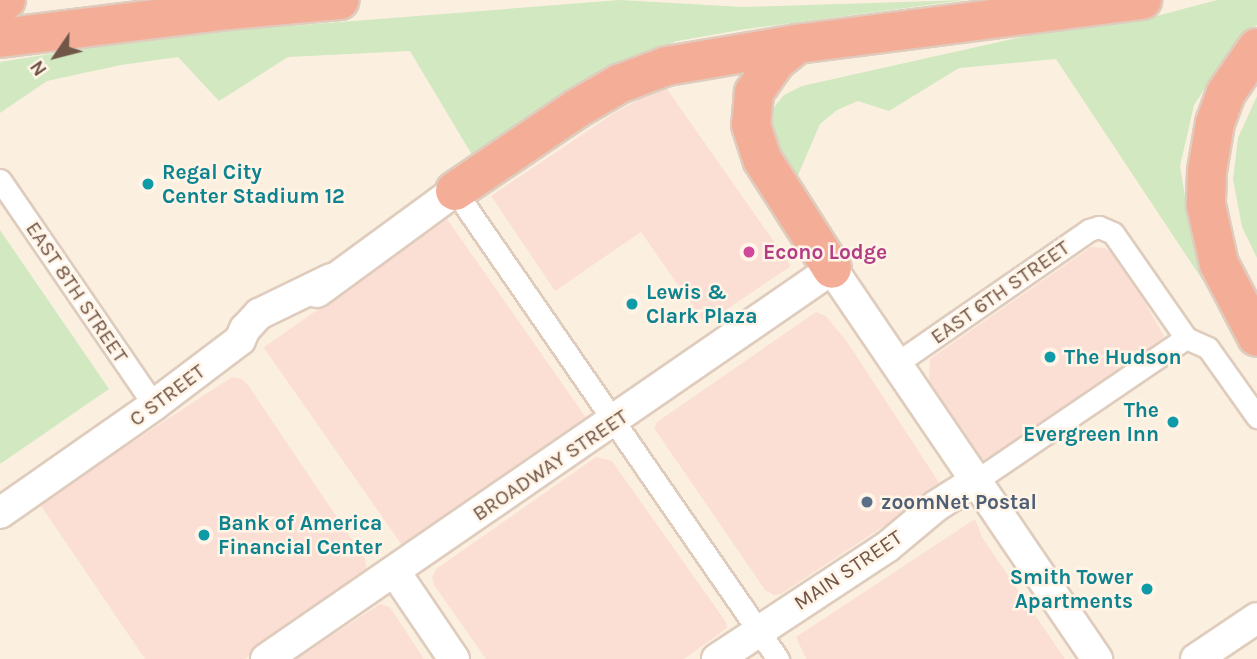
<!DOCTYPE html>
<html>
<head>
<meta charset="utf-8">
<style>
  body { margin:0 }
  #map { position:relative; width:1257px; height:659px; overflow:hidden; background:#fbf0e0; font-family:Karla,sans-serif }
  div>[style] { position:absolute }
  .commercial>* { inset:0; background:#fcdfd4; transform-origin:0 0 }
  .green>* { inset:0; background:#d1e8c0 }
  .roads { filter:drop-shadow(2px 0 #dfccbd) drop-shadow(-2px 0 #dfccbd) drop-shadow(0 2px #dfccbd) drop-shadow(0 -2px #dfccbd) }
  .street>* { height:21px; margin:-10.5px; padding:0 10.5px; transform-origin:10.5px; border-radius:10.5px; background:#fff }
  .secondary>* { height:30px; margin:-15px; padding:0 15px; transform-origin:15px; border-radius:15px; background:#fff }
  .highway>* { height:38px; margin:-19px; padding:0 19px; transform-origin:19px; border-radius:19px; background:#f4ae98 }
  .dots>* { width:19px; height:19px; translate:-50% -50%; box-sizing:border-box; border:4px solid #fff4e6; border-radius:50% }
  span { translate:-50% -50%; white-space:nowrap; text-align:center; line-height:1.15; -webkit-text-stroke:5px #fff4e6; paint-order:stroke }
  .culture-label { font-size:21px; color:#0d838f; font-weight:700 }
  .left { translate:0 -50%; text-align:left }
  .right { translate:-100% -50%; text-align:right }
  .hotel-label { font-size:21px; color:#b23c85; font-weight:700 }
  .street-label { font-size:21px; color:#715648 }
  .service-label { font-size:21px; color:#4e5e75; font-weight:700 }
  .north { position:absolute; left:21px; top:21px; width:70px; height:70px; -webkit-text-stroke:5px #fff4e6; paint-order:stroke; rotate:235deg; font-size:19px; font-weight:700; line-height:28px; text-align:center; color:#715648 }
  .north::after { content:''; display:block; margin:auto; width:24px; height:32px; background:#715648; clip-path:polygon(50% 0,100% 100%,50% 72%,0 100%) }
</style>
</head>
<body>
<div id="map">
  <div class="commercial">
    <div style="clip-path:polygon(667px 89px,791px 266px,705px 324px,641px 232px,555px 291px,491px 196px,614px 113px,645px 96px)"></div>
    <div style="left:447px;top:219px;width:248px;height:224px;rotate:55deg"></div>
    <div style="clip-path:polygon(1091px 247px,1105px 248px,1120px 259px,1164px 336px,1160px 342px,1056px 414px,983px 460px,929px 381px,930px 359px)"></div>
    <div style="clip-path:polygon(816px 312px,826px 316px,848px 343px,940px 484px,936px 491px,896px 518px,781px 594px,774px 595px,765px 590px,654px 428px,657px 422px)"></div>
    <div style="clip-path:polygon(232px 377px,242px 379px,248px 385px,365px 559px,367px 572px,360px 579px,245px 659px,145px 659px,39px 503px)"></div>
    <div style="clip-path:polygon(596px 457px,612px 461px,726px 622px,727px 628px,684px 659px,486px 659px,434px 585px,432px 577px,436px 569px)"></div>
    <div style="clip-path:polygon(975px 519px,982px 537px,1065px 659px,806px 659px,796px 637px)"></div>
    <div style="clip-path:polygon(380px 604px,390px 607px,424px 659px,296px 659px)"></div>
  </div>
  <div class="green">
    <div style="clip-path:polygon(620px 0,743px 7px,966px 0,746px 29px,677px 41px,622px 63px,475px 160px,410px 51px,288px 57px,219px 101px,178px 57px,121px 65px,47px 81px,0 113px,0 62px,162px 36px)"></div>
    <div style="clip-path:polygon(1217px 0,1257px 0,1257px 25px,1233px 46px,1194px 105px,1180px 166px,1192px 239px,1235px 329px,1056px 59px,959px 68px,889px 111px,858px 101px,837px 110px,820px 124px,798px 175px,793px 177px,768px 131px,771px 111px,784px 95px,802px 86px,1039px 33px,1149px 18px)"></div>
    <div style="clip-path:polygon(1257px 96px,1257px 258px,1242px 227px,1233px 179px,1238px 138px)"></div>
    <div style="clip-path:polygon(0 230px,109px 389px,0 464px)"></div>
  </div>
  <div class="roads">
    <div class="street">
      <div style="left:0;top:180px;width:273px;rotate:55.6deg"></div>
      <div style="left:455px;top:191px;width:569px;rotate:55.39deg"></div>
      <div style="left:1186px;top:338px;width:24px;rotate:24deg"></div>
      <div style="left:1208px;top:348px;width:85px;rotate:54.6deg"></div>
      <div style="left:897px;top:363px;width:234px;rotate:-34.7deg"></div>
      <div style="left:1089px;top:230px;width:10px;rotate:-17deg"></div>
      <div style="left:1099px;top:227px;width:15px;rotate:23deg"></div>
      <div style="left:1113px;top:233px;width:128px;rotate:55.2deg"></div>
      <div style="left:977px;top:480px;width:253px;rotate:-34.2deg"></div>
    </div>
    <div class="secondary">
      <div style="left:317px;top:292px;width:171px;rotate:-36.2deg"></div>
      <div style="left:0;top:513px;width:188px;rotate:-35deg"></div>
      <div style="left:154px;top:405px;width:108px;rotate:-37.1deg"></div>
      <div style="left:240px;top:340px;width:12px;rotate:-66deg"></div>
      <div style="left:245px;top:329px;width:21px;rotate:-47deg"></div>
      <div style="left:259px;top:314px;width:80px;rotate:-25.9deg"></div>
      <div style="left:395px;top:572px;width:105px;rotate:55.9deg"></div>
      <div style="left:266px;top:659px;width:687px;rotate:-34.57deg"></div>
      <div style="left:832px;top:269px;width:472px;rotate:55.8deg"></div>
      <div style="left:717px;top:659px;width:204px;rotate:-33.4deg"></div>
      <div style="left:887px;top:547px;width:64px;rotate:-39.9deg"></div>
      <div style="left:936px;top:506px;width:49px;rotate:-32.4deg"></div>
      <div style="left:1196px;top:659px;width:73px;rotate:-33.9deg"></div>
    </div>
    <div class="highway">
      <div style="left:0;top:1px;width:6px;rotate:-9deg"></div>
      <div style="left:0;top:38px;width:231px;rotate:-7deg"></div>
      <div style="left:229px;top:10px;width:111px;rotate:-5.1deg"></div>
      <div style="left:797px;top:44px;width:27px;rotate:141deg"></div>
      <div style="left:776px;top:61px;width:39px;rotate:125deg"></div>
      <div style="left:754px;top:93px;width:32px;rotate:95deg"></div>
      <div style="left:751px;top:125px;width:36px;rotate:72deg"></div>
      <div style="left:762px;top:159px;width:130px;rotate:57.5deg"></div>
      <div style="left:1257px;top:48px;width:55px;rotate:124.6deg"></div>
      <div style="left:1226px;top:93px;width:32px;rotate:110deg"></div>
      <div style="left:1215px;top:123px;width:49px;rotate:99.5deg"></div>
      <div style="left:1207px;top:171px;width:34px;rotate:92deg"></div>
      <div style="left:1206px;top:205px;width:60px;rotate:77.6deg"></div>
      <div style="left:1219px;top:264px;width:82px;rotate:62.5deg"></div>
      <div style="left:455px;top:191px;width:146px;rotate:-34.1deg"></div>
      <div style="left:576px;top:109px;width:50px;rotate:-30.2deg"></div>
      <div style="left:619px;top:84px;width:51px;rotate:-20.6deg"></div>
      <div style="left:667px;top:66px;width:132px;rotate:-9.6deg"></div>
      <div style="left:797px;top:44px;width:348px;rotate:-7.3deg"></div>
    </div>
  </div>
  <div class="dots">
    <div style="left:148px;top:184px;background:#0f9aa8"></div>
    <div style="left:749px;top:252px;background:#d1479c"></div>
    <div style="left:632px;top:304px;background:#0f9aa8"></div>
    <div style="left:1050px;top:357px;background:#0f9aa8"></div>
    <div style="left:1173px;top:422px;background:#0f9aa8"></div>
    <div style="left:867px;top:502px;background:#5c6f8a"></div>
    <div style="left:204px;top:535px;background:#0f9aa8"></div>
    <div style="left:1147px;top:589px;background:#0f9aa8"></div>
  </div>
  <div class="culture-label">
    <span class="left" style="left:162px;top:184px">Regal City<br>Center Stadium 12</span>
    <span class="left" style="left:646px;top:304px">Lewis &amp;<br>Clark Plaza</span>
    <span class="left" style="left:1064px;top:357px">The Hudson</span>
    <span class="right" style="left:1159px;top:422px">The<br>Evergreen Inn</span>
    <span class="left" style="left:218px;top:535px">Bank of America<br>Financial Center</span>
    <span class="right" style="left:1133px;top:589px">Smith Tower<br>Apartments</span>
  </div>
  <div class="hotel-label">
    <span class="left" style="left:763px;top:252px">Econo Lodge</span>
  </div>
  <div class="street-label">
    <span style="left:77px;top:292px;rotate:56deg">EAST 8TH STREET</span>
    <span style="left:1000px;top:292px;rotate:-35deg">EAST 6TH STREET</span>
    <span style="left:167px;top:395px;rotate:-37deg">C STREET</span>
    <span style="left:550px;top:465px;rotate:-34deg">BROADWAY STREET</span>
    <span style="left:848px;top:570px;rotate:-34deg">MAIN STREET</span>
  </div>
  <div class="service-label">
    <span class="left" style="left:881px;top:502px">zoomNet Postal</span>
  </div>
  <div class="north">N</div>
</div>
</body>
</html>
